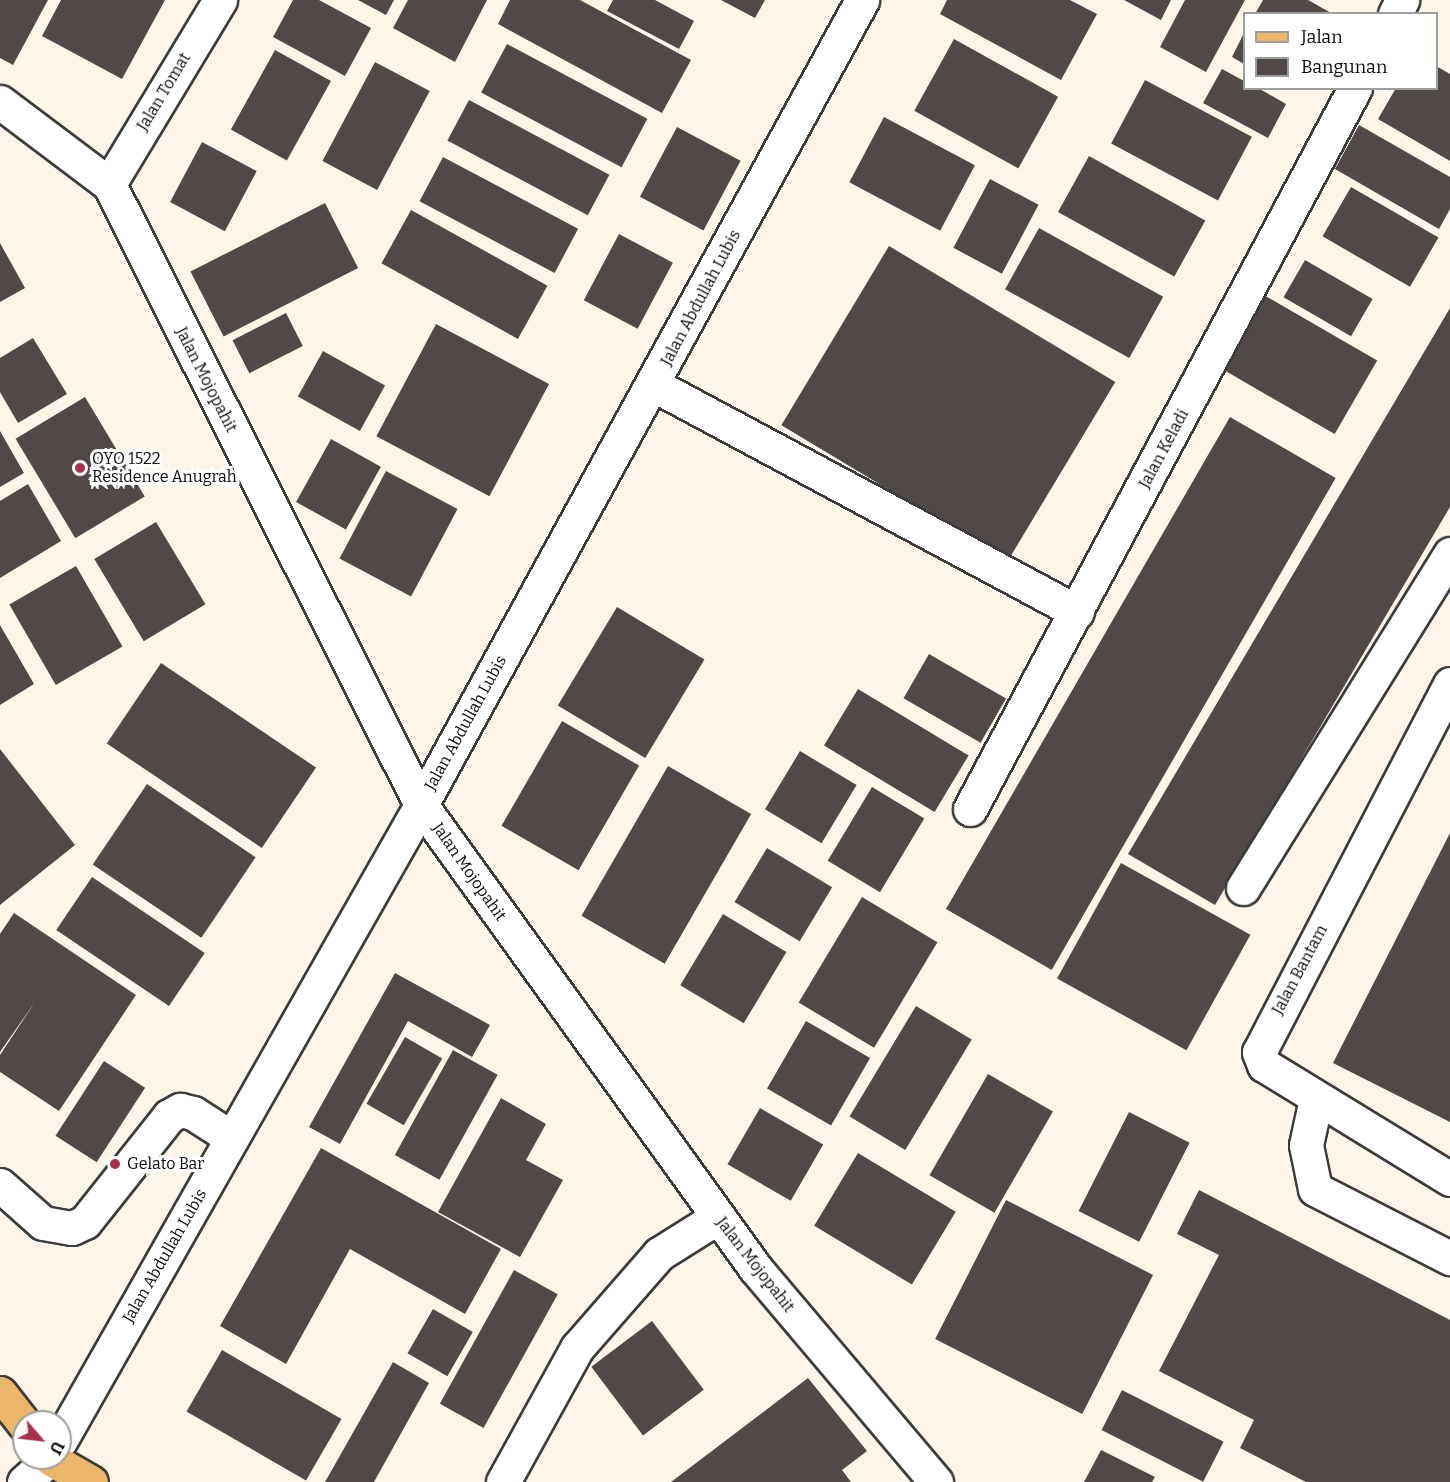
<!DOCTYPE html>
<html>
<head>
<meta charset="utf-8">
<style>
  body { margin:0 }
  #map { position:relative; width:1450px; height:1482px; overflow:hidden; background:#fdf5e8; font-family:Bitter,serif }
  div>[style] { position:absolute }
  .building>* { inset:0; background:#514947; transform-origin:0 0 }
  .roads { filter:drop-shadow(2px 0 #3c3c3c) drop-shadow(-2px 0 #3c3c3c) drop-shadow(0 2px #3c3c3c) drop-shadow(0 -2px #3c3c3c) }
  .minor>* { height:33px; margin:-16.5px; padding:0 16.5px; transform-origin:16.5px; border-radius:16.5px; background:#fff }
  .major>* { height:33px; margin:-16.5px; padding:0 16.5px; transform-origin:16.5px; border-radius:16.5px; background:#ebb669 }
  .dots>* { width:16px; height:16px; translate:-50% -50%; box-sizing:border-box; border:3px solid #fff; border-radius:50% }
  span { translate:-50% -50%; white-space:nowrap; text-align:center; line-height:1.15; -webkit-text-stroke:6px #fff; paint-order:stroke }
  .street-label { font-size:16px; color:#090909 }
  .poi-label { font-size:16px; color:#090909 }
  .left { translate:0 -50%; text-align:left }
  .legend { position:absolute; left:1243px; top:12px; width:195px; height:78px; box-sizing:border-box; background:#fff; border:2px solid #9d9d9d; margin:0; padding:8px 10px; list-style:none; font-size:18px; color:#090909 }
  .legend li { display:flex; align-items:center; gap:12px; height:30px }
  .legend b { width:30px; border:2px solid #9d9d9d }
  .north { position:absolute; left:12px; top:1410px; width:60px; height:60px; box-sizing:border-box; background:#fff; border:2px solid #9d9d9d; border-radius:50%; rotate:118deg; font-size:16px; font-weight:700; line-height:24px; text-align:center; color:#090909 }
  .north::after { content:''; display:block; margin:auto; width:21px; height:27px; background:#ab304b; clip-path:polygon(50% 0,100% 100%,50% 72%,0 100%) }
</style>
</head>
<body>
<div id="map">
  <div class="building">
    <div style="clip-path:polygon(0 0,48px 0,13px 65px,0 58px)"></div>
    <div style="clip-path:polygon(61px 0,165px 0,122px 79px,42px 36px)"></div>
    <div style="clip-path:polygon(293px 0,319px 0,371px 28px,345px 76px,273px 37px)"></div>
    <div style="clip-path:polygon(358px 0,394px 0,386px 15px)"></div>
    <div style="clip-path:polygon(408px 0,487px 0,455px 62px,393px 28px)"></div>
    <div style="clip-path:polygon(510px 0,580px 0,691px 60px,662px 113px,498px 24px)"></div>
    <div style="clip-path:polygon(613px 0,655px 0,694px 21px,679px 49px,607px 11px)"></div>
    <div style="clip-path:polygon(721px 0,765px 0,755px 18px)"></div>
    <div style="clip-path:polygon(947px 0,1070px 0,1097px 14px,1061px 80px,940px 14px)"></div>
    <div style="clip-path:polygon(1124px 0,1171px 0,1161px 20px)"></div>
    <div style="clip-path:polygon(1185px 0,1245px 0,1206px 72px,1160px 47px)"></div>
    <div style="clip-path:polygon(1263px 0,1308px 0,1333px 14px,1255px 14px)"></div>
    <div style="clip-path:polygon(1244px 33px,1244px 64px,1232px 57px)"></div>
    <div style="left:954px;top:39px;width:119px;height:82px;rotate:29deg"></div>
    <div style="left:507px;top:44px;width:159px;height:55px;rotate:28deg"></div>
    <div style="left:275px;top:50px;width:64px;height:91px;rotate:29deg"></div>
    <div style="left:375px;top:62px;width:62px;height:112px;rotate:28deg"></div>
    <div style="clip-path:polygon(1436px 66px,1450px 74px,1450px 161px,1378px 119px,1396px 88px,1436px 88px)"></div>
    <div style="clip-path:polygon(1222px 69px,1244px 81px,1244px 88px,1258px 88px,1286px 104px,1268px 138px,1203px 103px)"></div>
    <div style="left:1145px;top:80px;width:121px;height:72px;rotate:28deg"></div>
    <div style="left:469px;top:100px;width:159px;height:46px;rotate:28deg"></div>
    <div style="left:884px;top:117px;width:103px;height:74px;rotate:28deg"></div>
    <div style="clip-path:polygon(1359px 125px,1450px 177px,1450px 209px,1439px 229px,1335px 169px)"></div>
    <div style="left:677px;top:127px;width:72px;height:79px;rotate:28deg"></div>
    <div style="left:202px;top:142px;width:62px;height:68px;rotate:28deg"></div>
    <div style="left:1089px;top:156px;width:133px;height:64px;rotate:29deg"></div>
    <div style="left:443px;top:157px;width:153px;height:50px;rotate:28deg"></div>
    <div style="left:990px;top:179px;width:55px;height:78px;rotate:28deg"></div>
    <div style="left:1351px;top:187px;width:101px;height:57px;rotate:30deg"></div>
    <div style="left:325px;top:203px;width:73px;height:151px;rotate:63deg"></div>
    <div style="left:411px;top:210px;width:156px;height:61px;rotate:29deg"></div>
    <div style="left:1039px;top:228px;width:142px;height:70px;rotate:29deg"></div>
    <div style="left:619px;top:234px;width:61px;height:75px;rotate:28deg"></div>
    <div style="clip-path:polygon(0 243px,25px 288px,0 302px)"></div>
    <div style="left:889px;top:246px;width:264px;height:209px;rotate:31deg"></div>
    <div style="left:1305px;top:260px;width:78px;height:43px;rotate:30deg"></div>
    <div style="left:1262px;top:294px;width:133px;height:85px;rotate:30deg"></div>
    <div style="clip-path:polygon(1450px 308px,1450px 507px,1215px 905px,1128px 854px)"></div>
    <div style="left:286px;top:313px;width:37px;height:60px;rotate:63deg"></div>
    <div style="left:436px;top:324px;width:128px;height:127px;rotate:28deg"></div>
    <div style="clip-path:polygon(33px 338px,67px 394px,18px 423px,0 392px,0 358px)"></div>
    <div style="left:323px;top:351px;width:71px;height:52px;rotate:29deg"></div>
    <div style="left:85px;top:397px;width:116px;height:81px;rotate:59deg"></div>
    <div style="left:1230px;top:417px;width:122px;height:568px;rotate:30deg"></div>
    <div style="clip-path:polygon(0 431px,24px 473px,0 487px)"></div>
    <div style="left:331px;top:439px;width:57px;height:72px;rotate:29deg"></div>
    <div style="left:386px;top:471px;width:81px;height:99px;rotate:28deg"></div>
    <div style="clip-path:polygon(28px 484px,61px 541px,0 578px,0 501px)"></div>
    <div style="left:156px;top:522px;width:96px;height:72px;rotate:59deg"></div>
    <div style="left:76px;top:566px;width:93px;height:77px;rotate:60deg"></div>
    <div style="left:617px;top:607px;width:102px;height:115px;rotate:31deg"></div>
    <div style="clip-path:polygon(0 625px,34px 684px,0 705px)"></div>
    <div style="left:929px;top:654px;width:89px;height:51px;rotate:30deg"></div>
    <div style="left:161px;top:663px;width:187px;height:97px;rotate:34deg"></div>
    <div style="left:858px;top:689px;width:129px;height:66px;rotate:31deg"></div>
    <div style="left:562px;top:721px;width:89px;height:121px;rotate:30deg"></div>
    <div style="clip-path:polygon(0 749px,75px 845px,0 905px)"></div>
    <div style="left:800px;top:751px;width:66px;height:68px;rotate:31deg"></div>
    <div style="left:668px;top:766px;width:96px;height:173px;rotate:30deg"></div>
    <div style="left:147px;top:784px;width:131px;height:97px;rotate:34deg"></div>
    <div style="left:872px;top:787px;width:61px;height:86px;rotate:31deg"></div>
    <div style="clip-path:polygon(1450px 833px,1450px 1122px,1333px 1063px)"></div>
    <div style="left:767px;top:848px;width:76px;height:63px;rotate:31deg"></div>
    <div style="left:1121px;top:863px;width:148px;height:132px;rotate:29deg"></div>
    <div style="left:92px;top:877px;width:136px;height:64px;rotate:34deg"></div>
    <div style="left:862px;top:897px;width:88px;height:123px;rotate:31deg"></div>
    <div style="clip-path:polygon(14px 913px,136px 995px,59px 1111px,0 1072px,0 1055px,35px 1002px,0 1052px,0 934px)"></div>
    <div style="left:723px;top:914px;width:74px;height:83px;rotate:31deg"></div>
    <div style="clip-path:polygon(395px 973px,490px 1025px,472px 1057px,408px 1021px,340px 1144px,309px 1127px)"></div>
    <div style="left:916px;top:1006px;width:65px;height:129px;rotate:31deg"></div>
    <div style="left:806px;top:1021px;width:74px;height:78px;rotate:30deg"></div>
    <div style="left:405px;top:1037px;width:43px;height:77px;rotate:30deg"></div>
    <div style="left:453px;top:1050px;width:51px;height:120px;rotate:29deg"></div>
    <div style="left:104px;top:1061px;width:49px;height:89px;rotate:33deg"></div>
    <div style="left:988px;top:1074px;width:75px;height:117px;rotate:30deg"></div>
    <div style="clip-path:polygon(501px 1098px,546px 1124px,526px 1160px,563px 1180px,520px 1257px,438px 1212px)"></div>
    <div style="left:760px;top:1108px;width:73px;height:65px;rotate:30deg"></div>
    <div style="left:1129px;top:1112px;width:68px;height:111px;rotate:27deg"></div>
    <div style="clip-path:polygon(321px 1148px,501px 1249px,465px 1314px,350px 1249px,286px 1364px,220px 1326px)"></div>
    <div style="left:858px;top:1153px;width:114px;height:85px;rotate:31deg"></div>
    <div style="clip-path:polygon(1199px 1190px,1450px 1320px,1450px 1482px,1306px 1482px,1240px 1448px,1254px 1420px,1159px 1371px,1219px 1255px,1177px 1234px)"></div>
    <div style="left:1006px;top:1200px;width:165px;height:156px;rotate:27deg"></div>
    <div style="left:514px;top:1270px;width:50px;height:153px;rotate:29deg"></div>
    <div style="left:433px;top:1309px;width:46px;height:51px;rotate:30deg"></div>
    <div style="left:652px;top:1321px;width:86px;height:76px;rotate:53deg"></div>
    <div style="left:222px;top:1350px;width:138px;height:71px;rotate:30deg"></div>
    <div style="clip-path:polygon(393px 1362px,429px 1383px,374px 1482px,325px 1482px)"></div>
    <div style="clip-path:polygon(808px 1378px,867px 1451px,842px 1470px,851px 1482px,671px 1482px)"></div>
    <div style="left:1122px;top:1390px;width:114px;height:45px;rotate:27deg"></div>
    <div style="clip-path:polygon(1101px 1450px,1155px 1477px,1152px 1482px,1084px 1482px)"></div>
  </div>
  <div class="roads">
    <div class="minor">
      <div style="left:1395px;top:14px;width:16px;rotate:-63deg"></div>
      <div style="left:0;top:102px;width:136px;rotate:37deg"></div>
      <div style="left:109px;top:184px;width:695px;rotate:63.32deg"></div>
      <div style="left:421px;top:805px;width:572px;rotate:54.17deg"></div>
      <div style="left:756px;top:1269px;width:279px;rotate:49.8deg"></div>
      <div style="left:109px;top:184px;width:215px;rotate:-58.9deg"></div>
      <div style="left:654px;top:385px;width:480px;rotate:28.2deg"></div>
      <div style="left:1450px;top:684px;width:415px;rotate:117.4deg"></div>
      <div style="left:1259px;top:1052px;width:14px;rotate:69deg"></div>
      <div style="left:1264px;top:1065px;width:218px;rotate:31.5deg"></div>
      <div style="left:970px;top:809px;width:817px;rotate:-61.9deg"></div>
      <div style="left:1243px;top:888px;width:393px;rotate:-58.2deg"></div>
      <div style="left:1316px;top:1099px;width:47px;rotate:102.3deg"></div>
      <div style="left:1306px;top:1145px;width:45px;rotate:78.4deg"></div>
      <div style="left:1315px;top:1189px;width:152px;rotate:27.1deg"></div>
      <div style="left:0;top:1185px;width:57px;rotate:41.5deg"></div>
      <div style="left:43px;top:1223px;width:29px;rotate:10deg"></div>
      <div style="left:72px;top:1228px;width:14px;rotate:-25deg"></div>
      <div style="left:85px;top:1222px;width:135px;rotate:-51.6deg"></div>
      <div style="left:169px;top:1116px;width:13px;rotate:-29deg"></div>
      <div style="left:180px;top:1110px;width:13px;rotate:13deg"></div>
      <div style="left:193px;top:1113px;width:46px;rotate:32.7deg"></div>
      <div style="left:60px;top:1441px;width:731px;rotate:-60.42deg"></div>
      <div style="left:421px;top:805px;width:918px;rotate:-61.28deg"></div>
      <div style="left:24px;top:1482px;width:36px;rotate:-42deg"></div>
      <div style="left:503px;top:1482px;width:153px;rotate:-61.1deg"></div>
      <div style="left:577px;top:1348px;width:125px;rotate:-48.9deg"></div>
      <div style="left:659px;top:1254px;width:70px;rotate:-32.1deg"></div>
    </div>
    <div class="major">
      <div style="left:0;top:1393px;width:39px;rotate:52deg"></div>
      <div style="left:51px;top:1459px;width:46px;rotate:29.9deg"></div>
    </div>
  </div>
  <div class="dots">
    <div style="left:80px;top:468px;background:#ab304b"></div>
    <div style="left:115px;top:1164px;background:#ab304b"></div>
  </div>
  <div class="street-label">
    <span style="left:164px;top:92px;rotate:-59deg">Jalan Tomat</span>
    <span style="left:701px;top:298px;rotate:-62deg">Jalan Abdullah Lubis</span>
    <span style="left:206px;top:380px;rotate:63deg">Jalan Mojopahit</span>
    <span style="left:1164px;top:449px;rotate:-62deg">Jalan Keladi</span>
    <span style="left:466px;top:723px;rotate:-61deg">Jalan Abdullah Lubis</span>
    <span style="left:469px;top:872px;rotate:55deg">Jalan Mojopahit</span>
    <span style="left:1300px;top:970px;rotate:-62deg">Jalan Bantam</span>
    <span style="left:165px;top:1256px;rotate:-60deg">Jalan Abdullah Lubis</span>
    <span style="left:755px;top:1265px;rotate:52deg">Jalan Mojopahit</span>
  </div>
  <div class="poi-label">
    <span class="left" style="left:92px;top:468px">OYO 1522<br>Residence Anugrah</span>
    <span class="left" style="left:127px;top:1164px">Gelato Bar</span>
  </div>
  <ul class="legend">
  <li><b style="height:8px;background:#ebb669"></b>Jalan</li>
  <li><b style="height:16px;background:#514947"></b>Bangunan</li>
  </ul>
  <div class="north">U</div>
</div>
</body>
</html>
